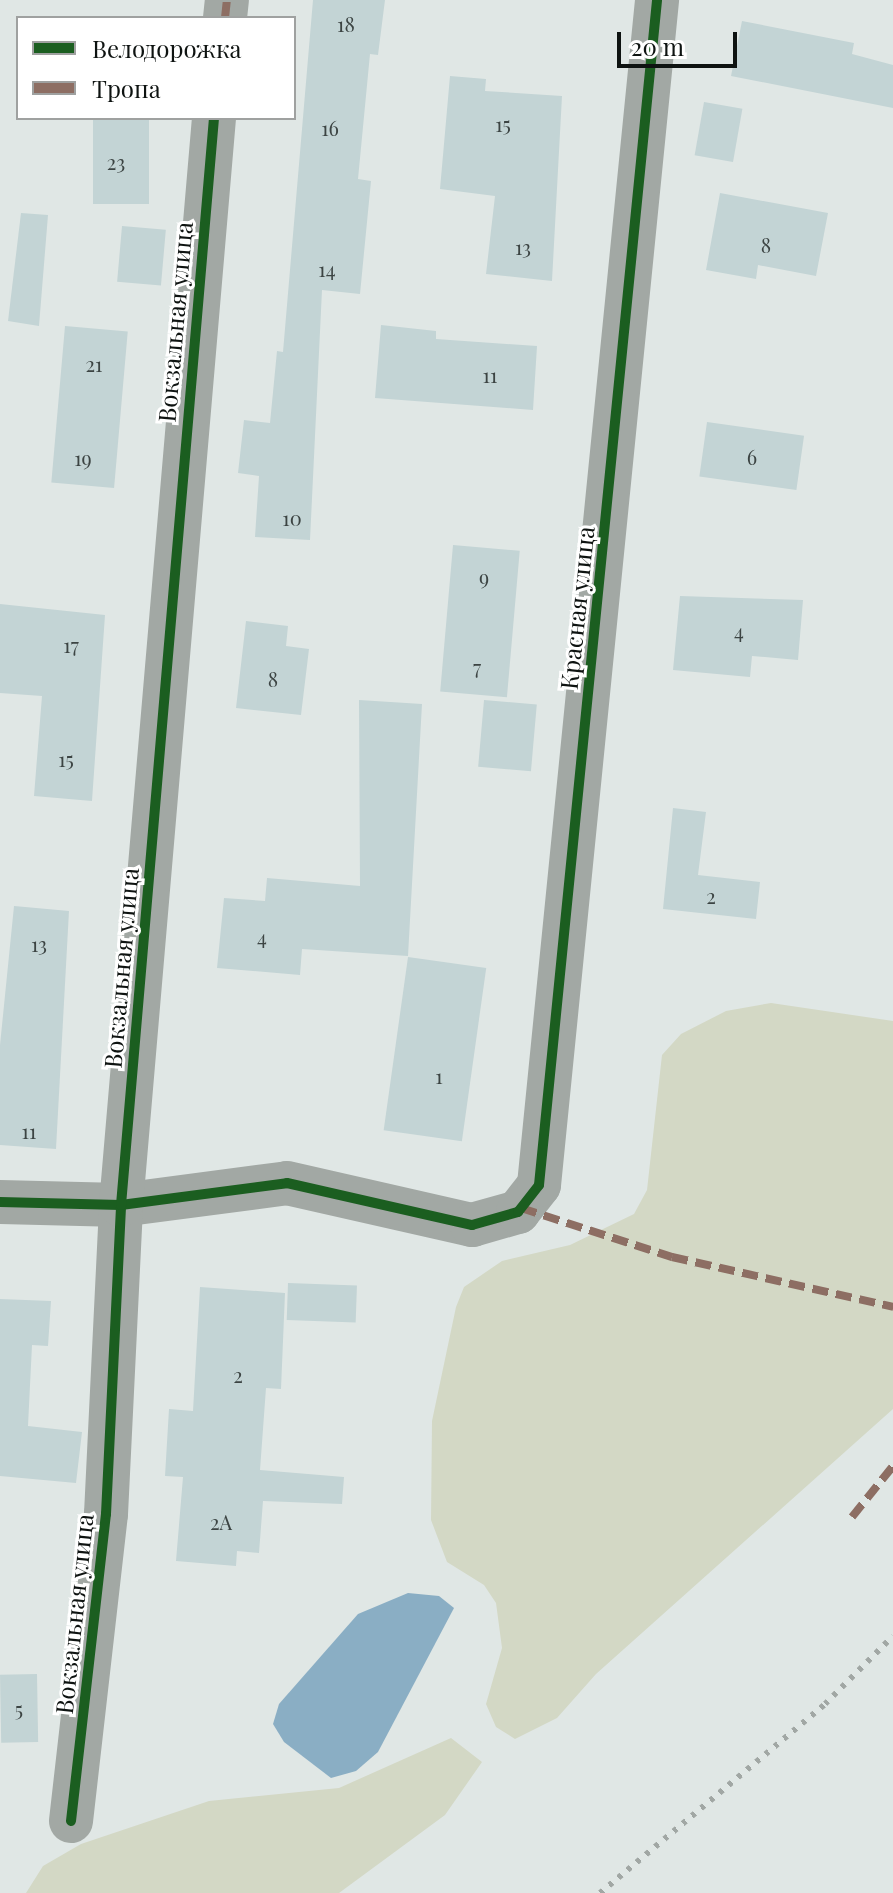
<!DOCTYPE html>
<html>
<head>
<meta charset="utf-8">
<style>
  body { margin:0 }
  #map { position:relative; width:893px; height:1893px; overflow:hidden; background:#e0e7e5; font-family:"Playfair Display",serif }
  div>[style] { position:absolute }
  .green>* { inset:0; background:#d3d8c5 }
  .water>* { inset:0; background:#8aaec4 }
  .building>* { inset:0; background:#c3d4d5; transform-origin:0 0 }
  .minor>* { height:44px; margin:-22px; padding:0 22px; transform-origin:22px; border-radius:22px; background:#a2a8a4 }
  .rail>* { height:6px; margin-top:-3px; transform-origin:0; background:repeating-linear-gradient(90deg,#a1a7a4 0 4px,transparent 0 12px) }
  .quiet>* { height:8px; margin-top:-4px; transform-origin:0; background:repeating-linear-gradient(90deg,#8d6e63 0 16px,transparent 0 24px) }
  .cycleway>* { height:10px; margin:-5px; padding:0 5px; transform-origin:5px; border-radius:5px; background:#1b5e20 }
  span { translate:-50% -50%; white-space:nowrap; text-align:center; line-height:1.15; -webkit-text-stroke:6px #fff; paint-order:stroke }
  .number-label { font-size:20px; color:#3c4443 }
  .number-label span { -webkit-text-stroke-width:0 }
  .street-label { font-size:24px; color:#0e1311 }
  .legend { position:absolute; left:16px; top:16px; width:280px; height:104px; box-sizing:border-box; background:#fff; border:2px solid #9fa1a0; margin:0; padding:10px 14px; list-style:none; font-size:24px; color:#0e1311 }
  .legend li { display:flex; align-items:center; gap:16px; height:40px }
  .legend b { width:40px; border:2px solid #9fa1a0 }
  .scale { position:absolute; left:617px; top:32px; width:120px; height:36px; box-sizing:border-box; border:4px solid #0e1311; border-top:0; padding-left:10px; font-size:24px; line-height:28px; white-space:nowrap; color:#0e1311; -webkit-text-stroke:6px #fff; paint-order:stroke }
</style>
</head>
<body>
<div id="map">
  <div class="green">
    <div style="clip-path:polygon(771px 1003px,893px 1021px,893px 1409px,596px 1674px,557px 1718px,515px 1739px,496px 1727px,486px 1704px,502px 1648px,496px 1603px,484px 1585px,447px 1562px,431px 1520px,432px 1421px,456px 1307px,464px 1287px,502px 1261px,570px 1245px,634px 1214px,647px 1190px,662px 1055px,681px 1034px,726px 1011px)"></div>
    <div style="clip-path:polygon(451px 1738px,482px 1762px,445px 1815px,339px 1893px,26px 1893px,43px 1866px,81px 1844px,209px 1801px,339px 1788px)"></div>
  </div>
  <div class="water">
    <div style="clip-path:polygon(408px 1593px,439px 1596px,454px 1608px,378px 1752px,356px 1771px,331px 1778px,284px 1742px,273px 1724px,279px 1704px,358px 1614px)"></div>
  </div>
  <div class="building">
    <div style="clip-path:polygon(313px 0,385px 0,378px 55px,370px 54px,358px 179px,371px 181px,360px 294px,322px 290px,310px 540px,255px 537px,259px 476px,238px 473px,244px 420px,270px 423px,277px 351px,283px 352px)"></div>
    <div style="clip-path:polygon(742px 21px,854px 43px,852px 54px,893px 65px,893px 108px,731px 76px)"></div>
    <div style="clip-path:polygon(450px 76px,486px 79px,485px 91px,562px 96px,552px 281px,486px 274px,495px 196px,440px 189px)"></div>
    <div style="left:704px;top:102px;width:39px;height:54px;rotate:10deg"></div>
    <div style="left:93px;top:118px;width:56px;height:86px"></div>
    <div style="clip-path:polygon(720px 193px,828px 213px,816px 276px,758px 265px,756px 279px,706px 270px)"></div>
    <div style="clip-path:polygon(21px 213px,48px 215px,39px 326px,8px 321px)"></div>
    <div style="left:122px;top:226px;width:44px;height:56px;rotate:5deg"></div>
    <div style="clip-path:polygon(381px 325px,436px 331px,436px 339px,537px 346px,533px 410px,375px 398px)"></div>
    <div style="left:65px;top:326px;width:63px;height:157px;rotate:5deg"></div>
    <div style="left:707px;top:422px;width:98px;height:55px;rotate:8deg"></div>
    <div style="left:453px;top:545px;width:67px;height:147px;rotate:5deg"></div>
    <div style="clip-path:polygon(680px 596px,803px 600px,798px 660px,752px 656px,750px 677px,673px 670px)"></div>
    <div style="clip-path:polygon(0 604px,105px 615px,92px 801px,34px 796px,42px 696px,0 693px)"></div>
    <div style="clip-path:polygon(246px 621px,288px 626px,286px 646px,309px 649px,301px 715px,236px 708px)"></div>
    <div style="clip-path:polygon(359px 700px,422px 704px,408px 956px,302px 949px,300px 975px,217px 968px,224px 898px,265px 901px,267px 878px,360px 886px)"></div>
    <div style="left:484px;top:700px;width:53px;height:67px;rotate:5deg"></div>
    <div style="clip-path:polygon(673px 808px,706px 812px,698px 875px,760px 882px,756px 919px,663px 909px)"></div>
    <div style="clip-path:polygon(14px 906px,69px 911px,56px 1149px,0 1145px,0 1045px)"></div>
    <div style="left:408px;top:957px;width:79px;height:175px;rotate:8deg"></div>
    <div style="left:288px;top:1283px;width:69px;height:37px;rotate:2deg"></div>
    <div style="clip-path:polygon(200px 1287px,285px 1293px,281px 1389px,266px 1388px,260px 1470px,344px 1477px,342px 1504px,263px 1501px,259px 1553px,237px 1551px,236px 1566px,176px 1561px,183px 1477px,165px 1476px,169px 1409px,193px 1411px)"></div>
    <div style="clip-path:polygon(0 1299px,51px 1301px,48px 1346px,32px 1345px,28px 1426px,82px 1432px,76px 1483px,0 1476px)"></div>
    <div style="left:37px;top:1674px;width:68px;height:37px;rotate:89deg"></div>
  </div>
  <div class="minor">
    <div style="left:225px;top:18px;width:18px;rotate:-84deg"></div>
    <div style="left:0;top:1202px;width:121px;rotate:1.4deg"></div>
    <div style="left:121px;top:1205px;width:167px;rotate:-7.5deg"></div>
    <div style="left:287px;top:1183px;width:190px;rotate:12.8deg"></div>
    <div style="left:472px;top:1225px;width:48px;rotate:-15.8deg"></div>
    <div style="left:518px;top:1212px;width:34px;rotate:-52deg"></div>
    <div style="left:539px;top:1185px;width:1191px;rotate:-84.31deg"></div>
    <div style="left:71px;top:1821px;width:309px;rotate:-83.5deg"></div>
    <div style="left:106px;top:1514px;width:309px;rotate:-87.2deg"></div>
    <div style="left:121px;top:1205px;width:1091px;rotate:-85.11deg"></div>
  </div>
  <div class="rail">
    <div style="left:600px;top:1893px;width:294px;rotate:-40deg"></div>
    <div style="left:825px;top:1704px;width:96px;rotate:-45deg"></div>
  </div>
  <div class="quiet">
    <div style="left:225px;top:18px;width:18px;rotate:-84deg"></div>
    <div style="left:521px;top:1208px;width:159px;rotate:18deg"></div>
    <div style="left:672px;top:1257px;width:227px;rotate:12.7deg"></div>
    <div style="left:852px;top:1517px;width:65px;rotate:-51.2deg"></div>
  </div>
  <div class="cycleway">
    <div style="left:0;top:1202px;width:121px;rotate:1.4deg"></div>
    <div style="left:121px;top:1205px;width:167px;rotate:-7.5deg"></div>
    <div style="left:287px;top:1183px;width:190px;rotate:12.8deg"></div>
    <div style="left:472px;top:1225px;width:48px;rotate:-15.8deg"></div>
    <div style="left:518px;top:1212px;width:34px;rotate:-52deg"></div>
    <div style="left:539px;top:1185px;width:1191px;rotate:-84.31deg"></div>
    <div style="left:71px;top:1821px;width:309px;rotate:-83.5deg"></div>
    <div style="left:106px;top:1514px;width:309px;rotate:-87.2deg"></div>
    <div style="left:121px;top:1205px;width:1091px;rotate:-85.11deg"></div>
  </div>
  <div class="number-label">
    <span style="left:346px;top:23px">18</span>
    <span style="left:503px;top:123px">15</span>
    <span style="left:330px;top:127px">16</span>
    <span style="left:116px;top:161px">23</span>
    <span style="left:766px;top:244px">8</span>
    <span style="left:523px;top:246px">13</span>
    <span style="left:327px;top:268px">14</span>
    <span style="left:94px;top:363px">21</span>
    <span style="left:490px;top:374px">11</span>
    <span style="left:752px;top:456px">6</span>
    <span style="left:83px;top:457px">19</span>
    <span style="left:292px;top:517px">10</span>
    <span style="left:484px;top:576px">9</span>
    <span style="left:739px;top:630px">4</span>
    <span style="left:71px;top:644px">17</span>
    <span style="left:477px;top:666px">7</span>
    <span style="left:273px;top:678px">8</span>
    <span style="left:66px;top:758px">15</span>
    <span style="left:711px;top:895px">2</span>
    <span style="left:262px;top:936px">4</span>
    <span style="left:39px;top:943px">13</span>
    <span style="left:439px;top:1075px">1</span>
    <span style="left:29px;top:1130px">11</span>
    <span style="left:238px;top:1374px">2</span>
    <span style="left:221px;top:1521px">2А</span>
    <span style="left:19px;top:1708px">5</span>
  </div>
  <div class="street-label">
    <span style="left:175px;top:322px;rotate:-85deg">Вокзальная улица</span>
    <span style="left:577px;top:608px;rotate:-84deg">Красная улица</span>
    <span style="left:121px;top:968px;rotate:-85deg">Вокзальная улица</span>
    <span style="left:74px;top:1614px;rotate:-84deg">Вокзальная улица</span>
  </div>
  <ul class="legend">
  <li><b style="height:10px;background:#1b5e20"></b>Велодорожка</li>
  <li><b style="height:10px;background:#8d6e63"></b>Тропа</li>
  </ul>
  <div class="scale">20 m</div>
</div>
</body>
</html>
